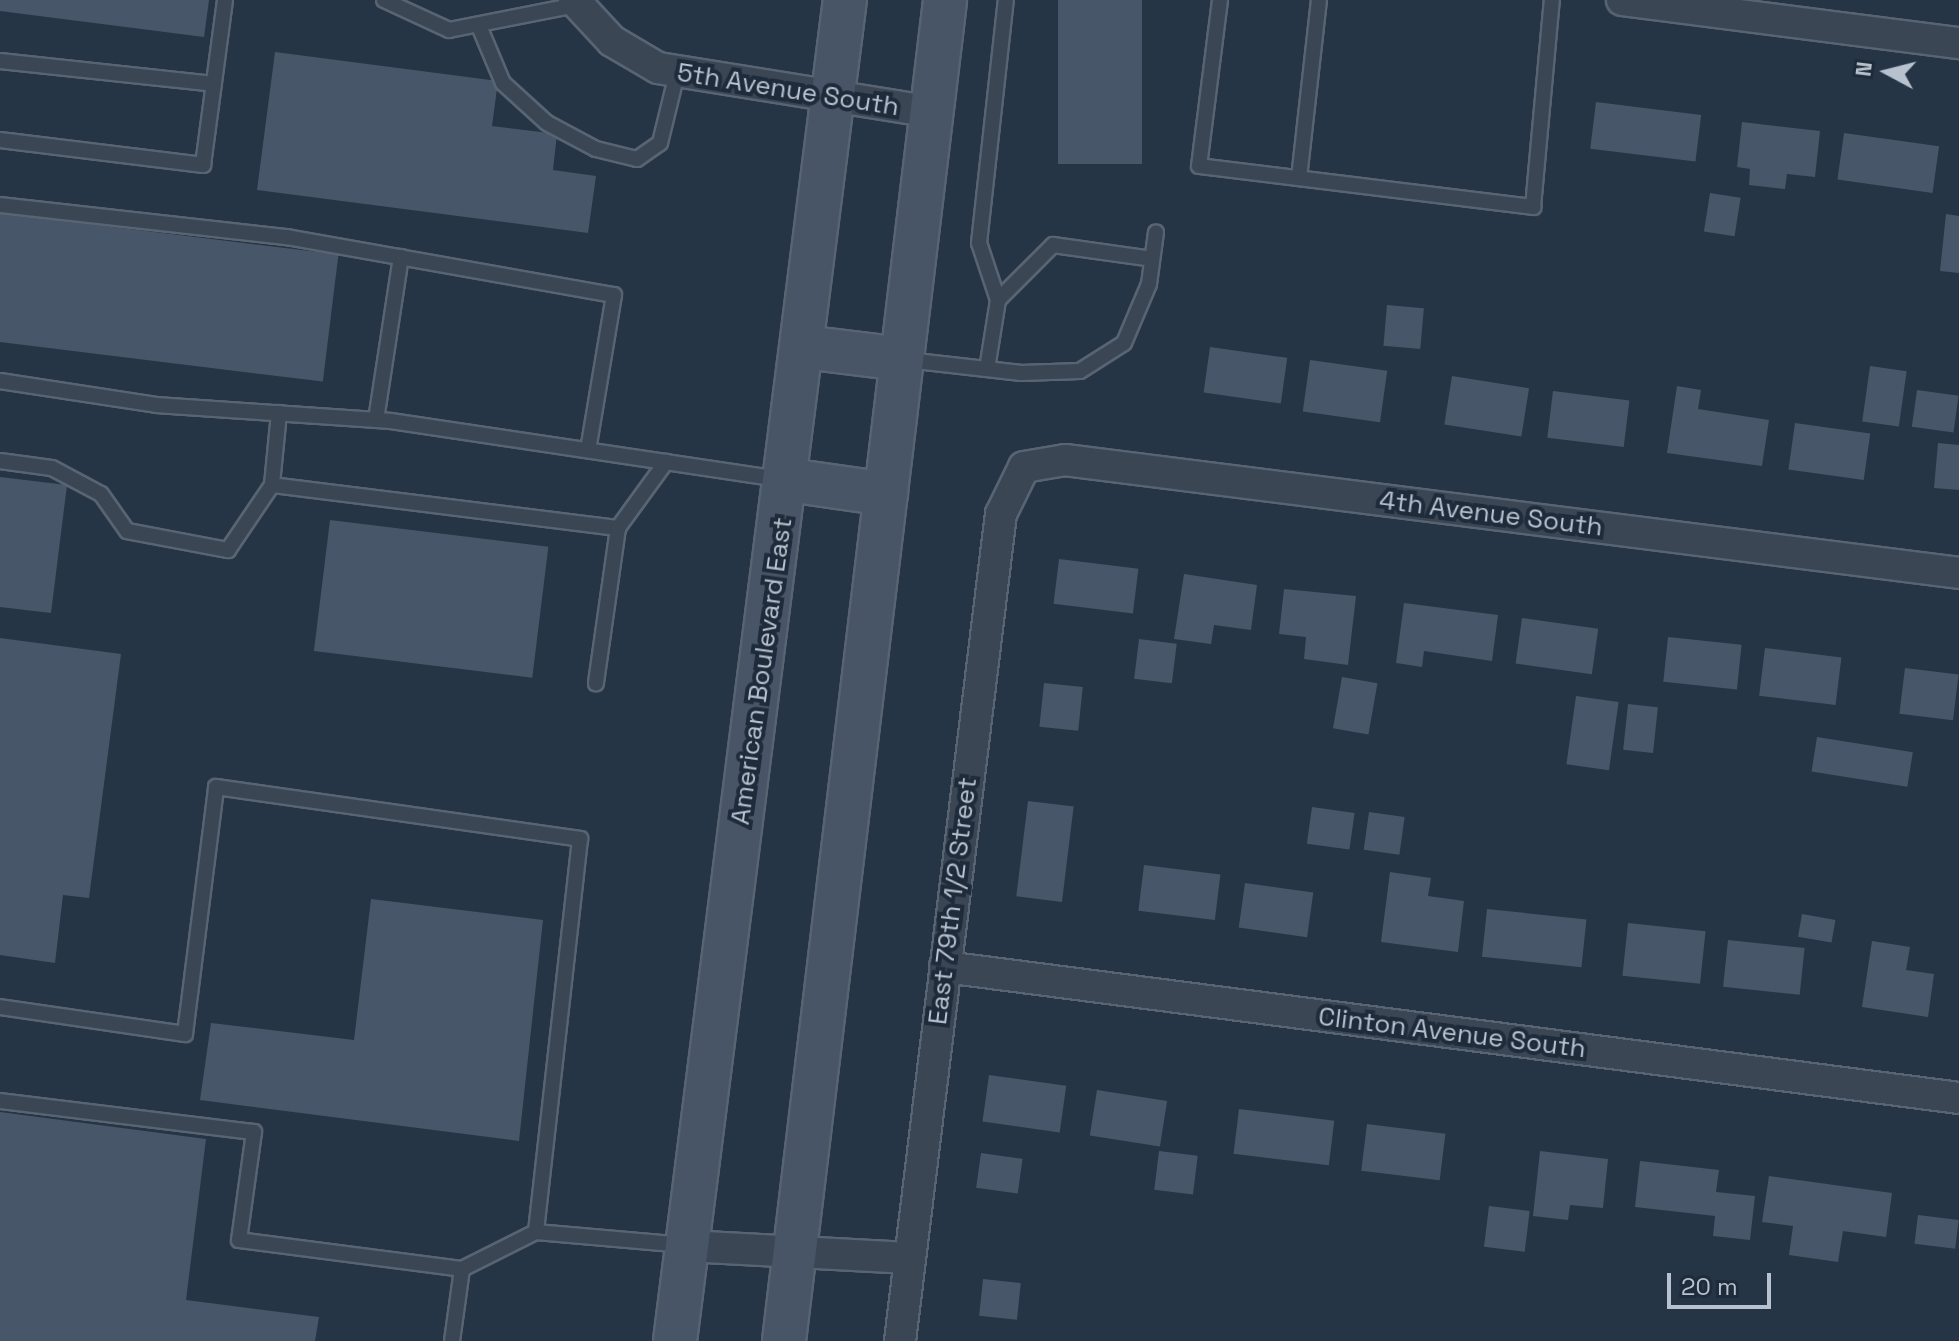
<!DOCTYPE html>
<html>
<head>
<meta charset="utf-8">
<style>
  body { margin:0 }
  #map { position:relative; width:1959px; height:1341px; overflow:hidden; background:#253545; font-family:"Space Grotesk",sans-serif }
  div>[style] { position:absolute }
  .building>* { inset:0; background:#475769; transform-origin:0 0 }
  .roads { filter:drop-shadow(2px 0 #596472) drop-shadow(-2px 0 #596472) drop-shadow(0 2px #596472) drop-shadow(0 -2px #596472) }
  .service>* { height:14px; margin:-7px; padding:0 7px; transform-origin:7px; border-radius:7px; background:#3a4654 }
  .minor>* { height:30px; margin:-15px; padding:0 15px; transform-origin:15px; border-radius:15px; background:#3a4654 }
  .secondary>* { height:42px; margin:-21px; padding:0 21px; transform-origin:21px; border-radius:21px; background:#485567 }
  span { translate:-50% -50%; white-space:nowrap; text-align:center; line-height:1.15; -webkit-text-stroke:8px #1e2b3a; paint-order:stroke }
  .street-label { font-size:26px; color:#b8c1ce }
  .north { position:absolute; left:1847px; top:32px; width:80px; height:80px; -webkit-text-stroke:6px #1e2b3a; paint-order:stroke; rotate:277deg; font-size:22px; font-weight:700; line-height:32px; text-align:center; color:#b8c1ce }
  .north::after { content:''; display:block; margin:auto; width:28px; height:36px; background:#b8c1ce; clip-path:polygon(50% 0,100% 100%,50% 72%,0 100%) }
  .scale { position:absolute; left:1667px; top:1273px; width:104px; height:36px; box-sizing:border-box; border:4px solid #b8c1ce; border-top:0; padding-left:10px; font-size:24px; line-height:28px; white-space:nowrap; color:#b8c1ce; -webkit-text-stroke:6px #1e2b3a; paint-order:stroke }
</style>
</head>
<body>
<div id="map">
  <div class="building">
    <div style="clip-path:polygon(0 0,209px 0,204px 37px,0 11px)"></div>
    <div style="left:1058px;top:0;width:84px;height:164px"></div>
    <div style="clip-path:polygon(275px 52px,498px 81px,492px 126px,557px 134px,553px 170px,596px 176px,588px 233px,257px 190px)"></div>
    <div style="left:1596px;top:102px;width:106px;height:47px;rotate:7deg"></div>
    <div style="clip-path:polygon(1742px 122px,1820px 131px,1815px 177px,1787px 174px,1785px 189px,1749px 185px,1750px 169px,1737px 167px)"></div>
    <div style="left:1844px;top:133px;width:96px;height:47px;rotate:8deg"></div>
    <div style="left:1710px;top:193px;width:31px;height:39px;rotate:9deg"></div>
    <div style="left:0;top:213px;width:341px;height:128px;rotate:7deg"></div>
    <div style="clip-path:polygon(1946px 214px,1959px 216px,1959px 273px,1940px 271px)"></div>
    <div style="left:1387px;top:305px;width:37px;height:41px;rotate:5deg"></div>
    <div style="left:1210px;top:347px;width:78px;height:46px;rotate:8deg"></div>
    <div style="left:1310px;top:360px;width:78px;height:52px;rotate:8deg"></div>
    <div style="left:1870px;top:366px;width:37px;height:56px;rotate:8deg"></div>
    <div style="left:1452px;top:376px;width:78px;height:49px;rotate:9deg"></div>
    <div style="clip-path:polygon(1677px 386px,1701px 390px,1698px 409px,1769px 420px,1762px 466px,1667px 453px)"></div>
    <div style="left:1917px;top:390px;width:42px;height:37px;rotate:8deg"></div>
    <div style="left:1553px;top:391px;width:77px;height:47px;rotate:7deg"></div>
    <div style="left:1795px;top:423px;width:76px;height:47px;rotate:8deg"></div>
    <div style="clip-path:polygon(1938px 443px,1959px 445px,1959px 490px,1934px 488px)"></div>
    <div style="clip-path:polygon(0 477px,67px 485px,51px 613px,0 607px)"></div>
    <div style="left:330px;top:520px;width:220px;height:132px;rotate:7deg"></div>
    <div style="left:1059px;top:559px;width:80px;height:45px;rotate:7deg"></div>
    <div style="clip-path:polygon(1184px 574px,1257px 585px,1251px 630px,1214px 625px,1211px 644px,1174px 639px)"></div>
    <div style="clip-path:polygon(1284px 589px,1356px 596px,1348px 665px,1304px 659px,1306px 637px,1279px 634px)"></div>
    <div style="clip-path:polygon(1404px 603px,1498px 615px,1492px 661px,1424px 651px,1422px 667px,1396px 663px)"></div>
    <div style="left:1522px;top:618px;width:77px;height:46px;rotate:8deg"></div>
    <div style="left:1668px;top:637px;width:74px;height:45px;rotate:6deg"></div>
    <div style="clip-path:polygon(0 638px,121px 654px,89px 898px,63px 895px,55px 963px,0 955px)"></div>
    <div style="left:1139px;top:639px;width:38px;height:40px;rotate:7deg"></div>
    <div style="left:1765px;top:648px;width:77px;height:48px;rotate:7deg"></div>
    <div style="left:1905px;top:668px;width:54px;height:46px;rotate:7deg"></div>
    <div style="left:1342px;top:677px;width:36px;height:52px;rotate:10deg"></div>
    <div style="left:1044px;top:683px;width:39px;height:44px;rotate:6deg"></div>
    <div style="left:1576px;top:696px;width:43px;height:69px;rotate:8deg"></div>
    <div style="left:1628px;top:704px;width:30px;height:46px;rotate:6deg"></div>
    <div style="left:1817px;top:737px;width:97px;height:35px;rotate:9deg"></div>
    <div style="left:1028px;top:801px;width:46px;height:96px;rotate:7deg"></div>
    <div style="left:1312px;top:807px;width:43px;height:37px;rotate:8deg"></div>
    <div style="left:1369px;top:812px;width:36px;height:38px;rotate:8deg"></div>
    <div style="left:1144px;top:865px;width:77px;height:46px;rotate:7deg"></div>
    <div style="clip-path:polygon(1390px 872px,1431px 878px,1428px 896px,1464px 901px,1458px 952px,1381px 942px)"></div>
    <div style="left:1245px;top:883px;width:69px;height:45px;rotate:8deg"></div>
    <div style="clip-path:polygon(371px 899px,543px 920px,519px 1141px,200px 1100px,211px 1023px,354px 1040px)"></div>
    <div style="left:1487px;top:909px;width:100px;height:48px;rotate:6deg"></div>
    <div style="left:1802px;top:914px;width:34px;height:23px;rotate:10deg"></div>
    <div style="left:1628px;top:923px;width:78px;height:53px;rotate:6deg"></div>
    <div style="left:1728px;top:940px;width:77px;height:47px;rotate:6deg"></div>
    <div style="clip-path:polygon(1872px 941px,1910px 947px,1906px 970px,1934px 974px,1928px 1017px,1862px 1007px)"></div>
    <div style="left:989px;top:1075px;width:78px;height:47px;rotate:8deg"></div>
    <div style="left:1097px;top:1090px;width:71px;height:46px;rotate:9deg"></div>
    <div style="left:1239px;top:1109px;width:96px;height:45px;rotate:7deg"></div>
    <div style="clip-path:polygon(0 1112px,206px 1139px,186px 1300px,319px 1317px,315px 1341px,0 1341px)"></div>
    <div style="left:1367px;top:1124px;width:79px;height:47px;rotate:7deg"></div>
    <div style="left:1159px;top:1151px;width:39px;height:39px;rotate:7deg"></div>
    <div style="clip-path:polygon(1540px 1151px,1608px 1159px,1603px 1208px,1570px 1205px,1568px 1220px,1533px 1216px)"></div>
    <div style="left:981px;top:1153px;width:42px;height:35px;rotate:8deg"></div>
    <div style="clip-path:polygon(1640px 1161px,1719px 1170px,1716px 1192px,1755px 1196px,1750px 1240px,1713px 1236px,1715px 1216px,1635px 1207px)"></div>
    <div style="clip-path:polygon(1769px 1176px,1892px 1193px,1886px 1237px,1843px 1231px,1838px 1262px,1789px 1255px,1793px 1226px,1762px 1222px)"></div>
    <div style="left:1489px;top:1206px;width:41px;height:41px;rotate:7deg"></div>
    <div style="left:1918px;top:1215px;width:41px;height:29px;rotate:7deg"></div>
    <div style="left:983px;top:1279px;width:38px;height:37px;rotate:6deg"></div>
  </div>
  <div class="roads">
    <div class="service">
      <div style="left:384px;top:0;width:72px;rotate:24.8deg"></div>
      <div style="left:449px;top:30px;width:129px;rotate:-11.1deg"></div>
      <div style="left:1220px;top:0;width:167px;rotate:97.2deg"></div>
      <div style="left:1199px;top:166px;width:337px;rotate:7deg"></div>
      <div style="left:1533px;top:207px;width:208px;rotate:-84.8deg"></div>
      <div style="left:479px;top:26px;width:62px;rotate:67.2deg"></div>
      <div style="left:503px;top:83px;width:59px;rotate:42.3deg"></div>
      <div style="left:547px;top:123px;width:55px;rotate:28deg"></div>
      <div style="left:596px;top:149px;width:42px;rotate:13.7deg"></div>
      <div style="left:637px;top:159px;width:28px;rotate:-35deg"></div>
      <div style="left:660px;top:143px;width:72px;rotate:-76.3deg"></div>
      <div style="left:0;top:61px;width:215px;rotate:6.1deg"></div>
      <div style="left:0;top:140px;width:205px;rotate:7deg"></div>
      <div style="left:203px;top:165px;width:166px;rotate:-82.4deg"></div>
      <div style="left:1299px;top:178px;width:179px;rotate:-83.6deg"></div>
      <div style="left:0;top:205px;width:289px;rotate:6.4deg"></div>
      <div style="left:287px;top:237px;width:332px;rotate:10.1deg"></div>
      <div style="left:614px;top:295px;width:157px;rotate:99.5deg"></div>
      <div style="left:998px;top:300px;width:78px;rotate:-45deg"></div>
      <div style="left:1053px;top:245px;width:100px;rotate:8deg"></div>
      <div style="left:907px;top:360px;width:115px;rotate:6.5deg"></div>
      <div style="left:1021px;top:373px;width:59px;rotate:-1.9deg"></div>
      <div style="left:1080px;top:371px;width:52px;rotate:-32.5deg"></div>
      <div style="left:1124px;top:343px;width:64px;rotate:-67deg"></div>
      <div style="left:1149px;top:284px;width:52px;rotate:-82.3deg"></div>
      <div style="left:987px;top:369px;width:70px;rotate:-80.9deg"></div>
      <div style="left:998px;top:300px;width:60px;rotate:-108.4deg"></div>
      <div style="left:979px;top:243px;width:244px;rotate:-83.7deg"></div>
      <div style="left:0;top:381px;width:158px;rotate:8.7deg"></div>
      <div style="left:156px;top:405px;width:236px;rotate:3.9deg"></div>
      <div style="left:391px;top:421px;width:394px;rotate:8.5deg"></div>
      <div style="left:279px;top:413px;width:72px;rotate:95.6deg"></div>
      <div style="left:272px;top:485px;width:349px;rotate:7.1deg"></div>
      <div style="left:618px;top:528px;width:157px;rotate:98.1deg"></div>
      <div style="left:376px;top:420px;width:165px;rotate:-81.3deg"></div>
      <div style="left:0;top:461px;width:52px;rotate:7.7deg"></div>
      <div style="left:52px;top:468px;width:55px;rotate:28deg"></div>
      <div style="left:101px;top:494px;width:45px;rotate:54.9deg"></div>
      <div style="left:127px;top:531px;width:103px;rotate:10.7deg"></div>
      <div style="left:228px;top:550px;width:78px;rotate:-55.9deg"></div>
      <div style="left:618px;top:528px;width:82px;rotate:-54deg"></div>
      <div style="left:0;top:1007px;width:187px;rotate:8.3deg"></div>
      <div style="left:185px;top:1034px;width:249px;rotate:-82.8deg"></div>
      <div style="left:216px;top:787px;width:368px;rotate:8.1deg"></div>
      <div style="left:580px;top:839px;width:395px;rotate:96.4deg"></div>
      <div style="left:536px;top:1232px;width:149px;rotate:5deg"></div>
      <div style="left:0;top:1101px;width:256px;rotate:7deg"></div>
      <div style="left:254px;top:1132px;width:109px;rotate:97.9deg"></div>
      <div style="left:239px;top:1240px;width:225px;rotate:7.4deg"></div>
      <div style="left:462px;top:1269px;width:73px;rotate:97.9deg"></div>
      <div style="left:462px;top:1269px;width:83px;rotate:-26.6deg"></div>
    </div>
    <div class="minor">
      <div style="left:574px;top:0;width:56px;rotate:47.2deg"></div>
      <div style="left:612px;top:41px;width:53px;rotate:30.4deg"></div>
      <div style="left:658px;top:68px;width:278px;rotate:9.1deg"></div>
      <div style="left:1622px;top:0;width:340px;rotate:7.3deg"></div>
      <div style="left:945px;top:967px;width:1022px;rotate:7.36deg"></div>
      <div style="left:687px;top:1246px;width:222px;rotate:3.1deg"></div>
      <div style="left:900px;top:1341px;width:833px;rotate:-83.04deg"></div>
      <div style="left:1001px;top:514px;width:52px;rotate:-63.9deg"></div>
      <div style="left:1024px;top:467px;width:42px;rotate:-9.7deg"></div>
      <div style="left:1065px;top:460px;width:901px;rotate:7.2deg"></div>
    </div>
    <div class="secondary">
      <div style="left:804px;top:347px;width:99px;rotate:7deg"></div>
      <div style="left:788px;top:480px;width:99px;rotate:8.1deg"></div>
      <div style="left:675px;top:1341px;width:1352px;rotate:-82.78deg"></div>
      <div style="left:784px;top:1341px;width:1351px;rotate:-83.15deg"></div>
    </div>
  </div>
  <div class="street-label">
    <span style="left:788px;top:90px;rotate:9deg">5th Avenue South</span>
    <span style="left:1491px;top:514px;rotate:7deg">4th Avenue South</span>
    <span style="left:762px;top:671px;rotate:-82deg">American Boulevard East</span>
    <span style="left:953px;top:901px;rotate:-83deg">East 79th 1/2 Street</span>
    <span style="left:1452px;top:1033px;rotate:7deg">Clinton Avenue South</span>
  </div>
  <div class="north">N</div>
  <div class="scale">20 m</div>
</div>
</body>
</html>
